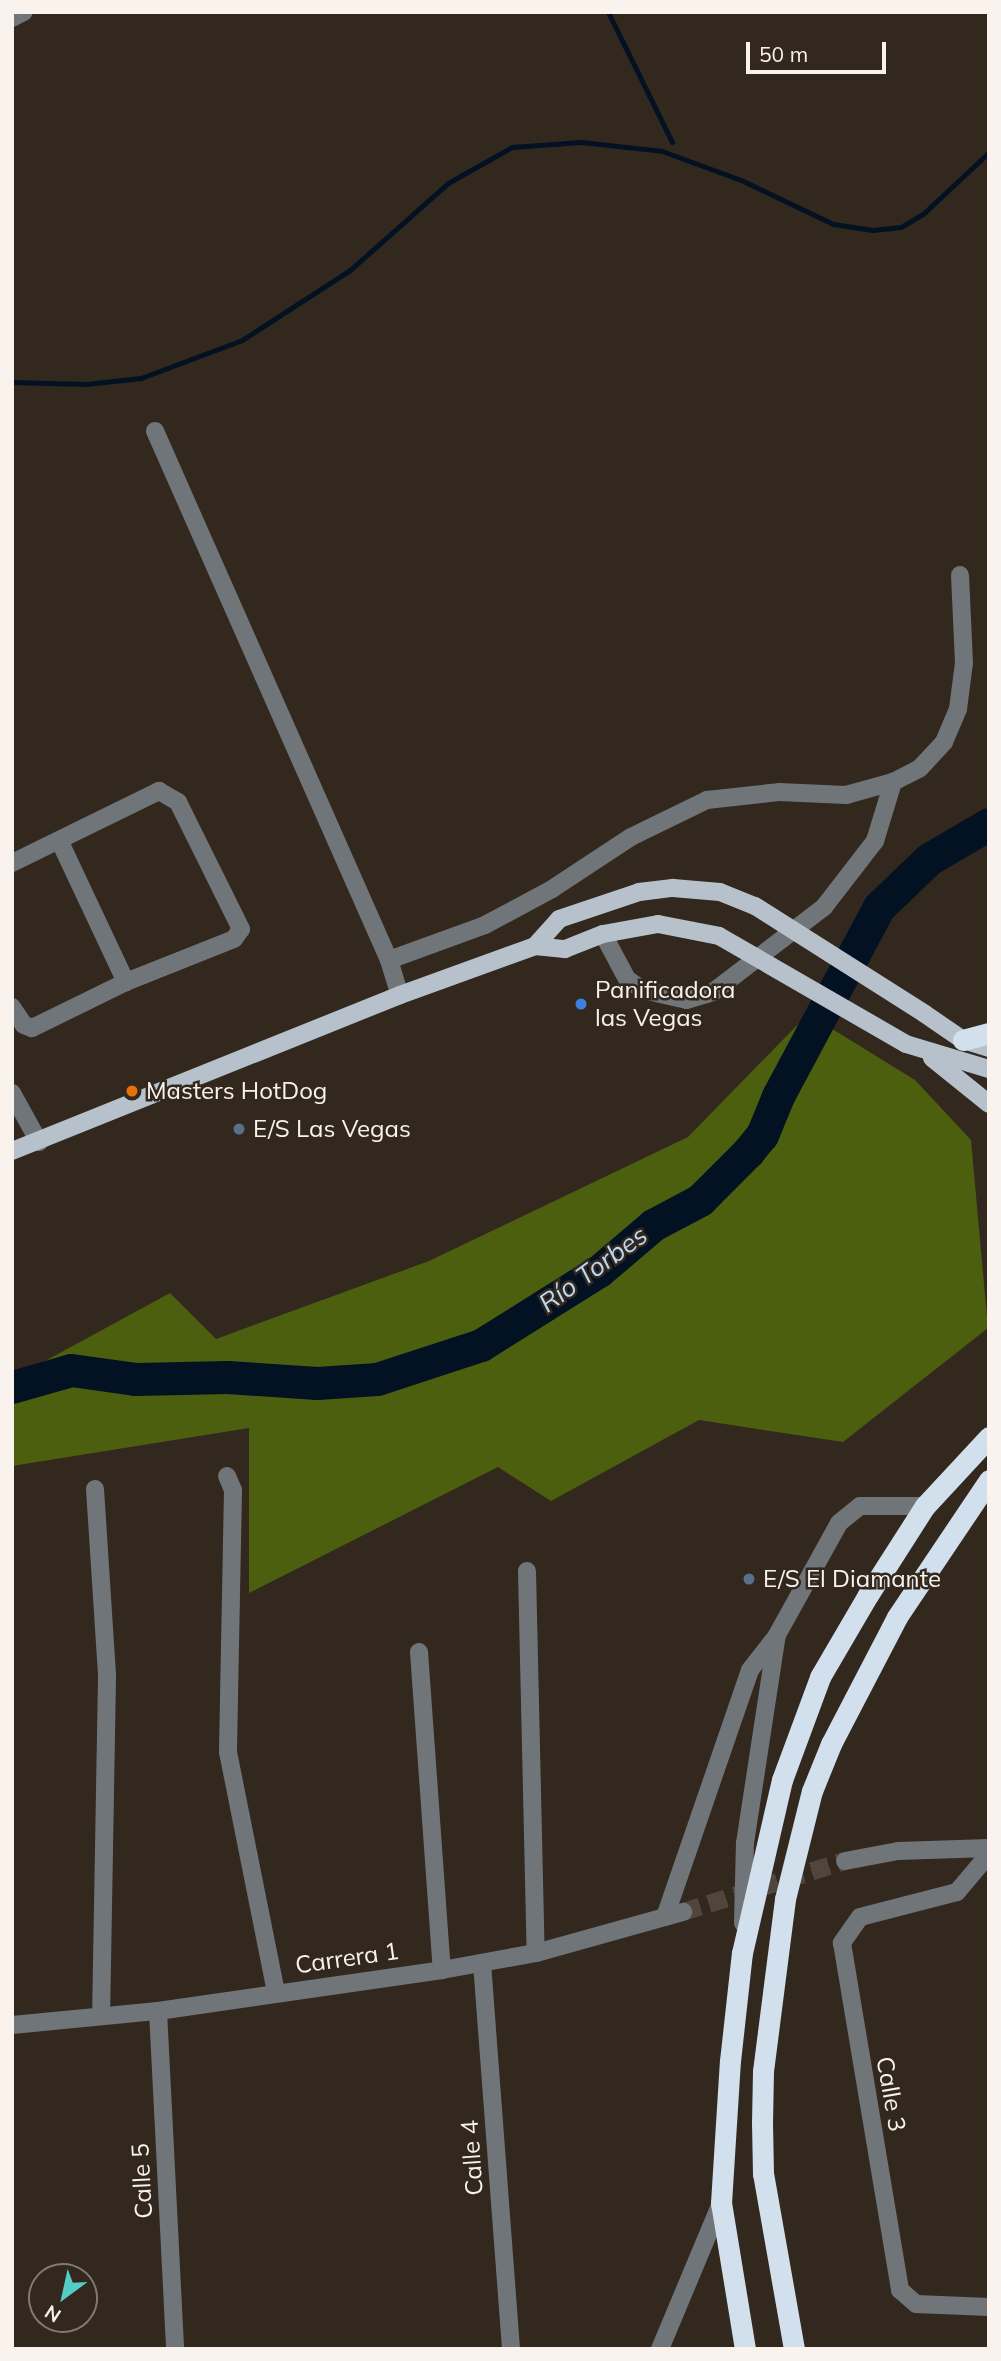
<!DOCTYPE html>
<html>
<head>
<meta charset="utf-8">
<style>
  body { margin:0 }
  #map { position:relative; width:1001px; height:2361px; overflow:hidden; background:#32281e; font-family:Mulish,sans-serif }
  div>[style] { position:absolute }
  .forest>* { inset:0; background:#4c5f0f }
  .stream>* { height:5px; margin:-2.5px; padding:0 2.5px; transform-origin:2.5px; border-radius:2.5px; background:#021222 }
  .river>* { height:33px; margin:-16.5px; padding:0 16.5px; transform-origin:16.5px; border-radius:16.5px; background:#021222 }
  .minor-tunnel>* { height:18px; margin-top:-9px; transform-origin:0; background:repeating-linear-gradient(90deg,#50463d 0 18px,transparent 0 27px) }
  .minor>* { height:18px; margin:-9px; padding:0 9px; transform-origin:9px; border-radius:9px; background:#70757a }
  .major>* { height:18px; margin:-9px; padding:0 9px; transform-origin:9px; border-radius:9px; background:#b6c1cb }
  .highway>* { height:21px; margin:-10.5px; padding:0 10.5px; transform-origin:10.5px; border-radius:10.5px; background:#d2dfec }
  .major-bridge>* { height:18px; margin:-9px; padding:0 9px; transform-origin:9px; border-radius:9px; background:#b6c1cb }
  .dots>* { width:19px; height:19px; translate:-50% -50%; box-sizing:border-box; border:4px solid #32281e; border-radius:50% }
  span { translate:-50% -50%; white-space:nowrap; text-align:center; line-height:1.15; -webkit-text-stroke:5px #32281e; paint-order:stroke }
  .poi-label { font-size:24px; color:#faf3ed }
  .left { translate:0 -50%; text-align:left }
  .street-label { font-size:24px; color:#faf3ed }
  .water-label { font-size:26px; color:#bbd9f7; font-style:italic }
  .frame { position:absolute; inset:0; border:14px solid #faf3ed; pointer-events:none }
  .north { position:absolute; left:28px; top:2263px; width:70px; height:70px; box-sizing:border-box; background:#32281e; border:2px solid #827971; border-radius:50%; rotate:213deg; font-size:19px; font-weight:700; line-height:28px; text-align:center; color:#faf3ed }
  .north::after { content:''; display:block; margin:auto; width:24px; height:32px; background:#54cdc8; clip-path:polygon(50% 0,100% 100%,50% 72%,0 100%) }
  .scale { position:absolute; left:746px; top:42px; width:140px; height:32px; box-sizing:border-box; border:4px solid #faf3ed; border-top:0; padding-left:9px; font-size:21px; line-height:24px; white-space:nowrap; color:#faf3ed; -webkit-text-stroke:5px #32281e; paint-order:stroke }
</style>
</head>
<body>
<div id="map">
  <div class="forest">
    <div style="clip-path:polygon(808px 1014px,915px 1080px,971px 1140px,988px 1328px,843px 1442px,699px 1420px,551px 1501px,498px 1467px,249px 1593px,249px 1428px,12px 1466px,12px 1379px,170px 1293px,216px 1339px,429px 1261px,688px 1137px)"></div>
  </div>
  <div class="stream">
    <div style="left:608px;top:12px;width:145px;rotate:63.8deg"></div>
    <div style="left:12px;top:382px;width:74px;rotate:1.5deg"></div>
    <div style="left:86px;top:384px;width:55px;rotate:-6.2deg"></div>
    <div style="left:141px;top:378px;width:108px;rotate:-20.6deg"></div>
    <div style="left:242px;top:340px;width:129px;rotate:-32.9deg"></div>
    <div style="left:350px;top:270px;width:131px;rotate:-41.6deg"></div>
    <div style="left:448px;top:183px;width:73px;rotate:-29.4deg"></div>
    <div style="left:512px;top:147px;width:69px;rotate:-4.1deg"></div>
    <div style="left:581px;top:142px;width:81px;rotate:6.3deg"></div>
    <div style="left:662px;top:151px;width:84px;rotate:20.2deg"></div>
    <div style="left:741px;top:180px;width:102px;rotate:25.6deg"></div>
    <div style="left:833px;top:224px;width:40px;rotate:8.5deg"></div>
    <div style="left:873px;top:230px;width:28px;rotate:-6deg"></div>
    <div style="left:901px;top:227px;width:26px;rotate:-31deg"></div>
    <div style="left:923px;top:214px;width:91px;rotate:-43.2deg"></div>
  </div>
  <div class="river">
    <div style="left:12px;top:1387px;width:61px;rotate:-16.1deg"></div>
    <div style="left:71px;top:1370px;width:66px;rotate:7.9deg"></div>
    <div style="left:136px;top:1379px;width:91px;rotate:-1.3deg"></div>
    <div style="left:227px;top:1377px;width:90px;rotate:3.8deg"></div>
    <div style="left:317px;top:1383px;width:60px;rotate:-3.8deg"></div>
    <div style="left:377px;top:1379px;width:109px;rotate:-18.1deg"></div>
    <div style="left:481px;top:1345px;width:139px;rotate:-32.1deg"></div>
    <div style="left:599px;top:1271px;width:71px;rotate:-40.4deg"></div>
    <div style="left:653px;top:1225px;width:53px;rotate:-28deg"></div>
    <div style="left:700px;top:1200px;width:68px;rotate:-45deg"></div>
    <div style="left:748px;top:1152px;width:22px;rotate:-51deg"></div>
    <div style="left:762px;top:1135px;width:42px;rotate:-67.7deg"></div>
    <div style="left:778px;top:1096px;width:214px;rotate:-61.9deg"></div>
    <div style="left:879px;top:907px;width:69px;rotate:-43.8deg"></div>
    <div style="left:929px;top:859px;width:69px;rotate:-30.3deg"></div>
  </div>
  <div class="minor-tunnel">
    <div style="left:683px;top:1912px;width:170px;rotate:-17.5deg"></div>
  </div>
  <div class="minor">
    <div style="left:12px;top:18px;width:13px;rotate:-27deg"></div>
    <div style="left:155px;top:431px;width:578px;rotate:66.14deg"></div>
    <div style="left:389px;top:960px;width:37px;rotate:73deg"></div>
    <div style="left:60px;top:842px;width:155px;rotate:64.8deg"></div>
    <div style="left:12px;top:863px;width:164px;rotate:-26.1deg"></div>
    <div style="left:159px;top:791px;width:22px;rotate:30deg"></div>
    <div style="left:178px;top:802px;width:142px;rotate:63.6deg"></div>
    <div style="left:241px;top:929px;width:12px;rotate:125deg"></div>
    <div style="left:234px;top:939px;width:116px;rotate:158.3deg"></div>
    <div style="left:126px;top:982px;width:105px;rotate:153.9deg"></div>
    <div style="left:32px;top:1028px;width:9px;rotate:-159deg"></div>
    <div style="left:24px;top:1025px;width:22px;rotate:-124deg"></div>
    <div style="left:603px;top:934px;width:51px;rotate:61.9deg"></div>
    <div style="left:627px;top:979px;width:19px;rotate:35deg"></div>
    <div style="left:643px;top:990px;width:45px;rotate:12.8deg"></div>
    <div style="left:687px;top:1000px;width:27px;rotate:-17deg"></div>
    <div style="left:713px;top:992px;width:140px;rotate:-37.4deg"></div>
    <div style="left:824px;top:907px;width:83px;rotate:-52.3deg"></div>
    <div style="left:875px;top:841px;width:62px;rotate:-73deg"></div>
    <div style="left:389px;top:960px;width:102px;rotate:-20deg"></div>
    <div style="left:485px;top:925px;width:76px;rotate:-28.2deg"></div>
    <div style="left:552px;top:889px;width:95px;rotate:-33.4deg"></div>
    <div style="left:631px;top:837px;width:85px;rotate:-26deg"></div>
    <div style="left:707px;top:800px;width:72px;rotate:-6.3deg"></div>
    <div style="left:779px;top:792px;width:67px;rotate:2.6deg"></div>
    <div style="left:846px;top:795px;width:49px;rotate:-15.5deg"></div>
    <div style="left:893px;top:782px;width:30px;rotate:-27deg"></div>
    <div style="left:920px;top:768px;width:35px;rotate:-47deg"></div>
    <div style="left:944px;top:742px;width:36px;rotate:-67deg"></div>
    <div style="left:958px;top:709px;width:46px;rotate:-82.6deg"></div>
    <div style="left:964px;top:663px;width:88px;rotate:-92.6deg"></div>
    <div style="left:12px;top:1093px;width:56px;rotate:61.1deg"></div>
    <div style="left:227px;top:1476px;width:15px;rotate:67deg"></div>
    <div style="left:233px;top:1490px;width:262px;rotate:91.1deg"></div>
    <div style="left:228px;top:1752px;width:246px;rotate:78.7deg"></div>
    <div style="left:95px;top:1489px;width:188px;rotate:86.3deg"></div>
    <div style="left:107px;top:1677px;width:339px;rotate:91deg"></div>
    <div style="left:527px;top:1571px;width:382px;rotate:88.7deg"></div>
    <div style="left:419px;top:1652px;width:319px;rotate:85.9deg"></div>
    <div style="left:989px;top:1854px;width:50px;rotate:130.1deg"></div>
    <div style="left:957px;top:1892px;width:100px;rotate:165.5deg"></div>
    <div style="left:860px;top:1917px;width:32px;rotate:125deg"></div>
    <div style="left:842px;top:1943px;width:352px;rotate:80.5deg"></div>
    <div style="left:900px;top:2290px;width:21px;rotate:41deg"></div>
    <div style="left:916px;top:2304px;width:73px;rotate:2.4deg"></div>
    <div style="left:845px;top:1861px;width:54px;rotate:-10.7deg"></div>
    <div style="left:898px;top:1851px;width:91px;rotate:-1.9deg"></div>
    <div style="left:665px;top:1917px;width:261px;rotate:-71deg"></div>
    <div style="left:750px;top:1670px;width:41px;rotate:-52deg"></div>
    <div style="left:743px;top:1923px;width:80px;rotate:-88.6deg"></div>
    <div style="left:745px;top:1843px;width:210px;rotate:-81.3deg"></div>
    <div style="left:777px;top:1635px;width:128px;rotate:-61deg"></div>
    <div style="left:839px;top:1523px;width:27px;rotate:-39deg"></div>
    <div style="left:860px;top:1506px;width:65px"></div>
    <div style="left:482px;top:1963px;width:387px;rotate:85.7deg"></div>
    <div style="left:158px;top:2011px;width:338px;rotate:87.1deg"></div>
    <div style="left:12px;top:2025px;width:147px;rotate:-5.5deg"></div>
    <div style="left:158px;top:2011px;width:287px;rotate:-8.2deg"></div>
    <div style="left:442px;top:1970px;width:96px;rotate:-10.3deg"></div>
    <div style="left:536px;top:1953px;width:153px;rotate:-15.6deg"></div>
    <div style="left:660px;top:2349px;width:158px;rotate:-67.3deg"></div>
  </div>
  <div class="major">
    <div style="left:535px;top:946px;width:36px;rotate:-48deg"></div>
    <div style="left:559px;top:919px;width:84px;rotate:-18.6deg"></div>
    <div style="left:639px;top:892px;width:34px;rotate:-7deg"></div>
    <div style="left:673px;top:888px;width:47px;rotate:4.9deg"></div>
    <div style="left:720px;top:892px;width:38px;rotate:22deg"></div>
    <div style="left:925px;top:1014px;width:46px;rotate:34.4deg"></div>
    <div style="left:963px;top:1040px;width:27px;rotate:17deg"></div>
    <div style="left:906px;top:1044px;width:87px;rotate:16.8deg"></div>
    <div style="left:932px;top:1058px;width:73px;rotate:38.9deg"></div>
    <div style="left:12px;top:1151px;width:418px;rotate:-21.9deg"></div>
    <div style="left:400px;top:995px;width:144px;rotate:-19.9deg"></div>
    <div style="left:535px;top:946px;width:30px;rotate:6deg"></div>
    <div style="left:565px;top:949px;width:41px;rotate:-21.5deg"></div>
    <div style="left:603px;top:934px;width:56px;rotate:-10.3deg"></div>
    <div style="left:658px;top:924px;width:62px;rotate:11.1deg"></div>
  </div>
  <div class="highway">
    <div style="left:963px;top:1040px;width:27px;rotate:-15deg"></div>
    <div style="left:745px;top:2349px;width:148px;rotate:-99.3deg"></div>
    <div style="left:721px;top:2203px;width:142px;rotate:-86.4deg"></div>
    <div style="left:730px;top:2061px;width:109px;rotate:-83.7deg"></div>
    <div style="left:742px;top:1953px;width:178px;rotate:-77deg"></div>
    <div style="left:782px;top:1780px;width:110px;rotate:-69.7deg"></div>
    <div style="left:820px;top:1677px;width:95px;rotate:-59.7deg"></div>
    <div style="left:868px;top:1595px;width:106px;rotate:-57.4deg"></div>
    <div style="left:925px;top:1506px;width:94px;rotate:-47.2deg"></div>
    <div style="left:794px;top:2349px;width:178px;rotate:-100deg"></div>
    <div style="left:763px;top:2174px;width:51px;rotate:-91.1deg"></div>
    <div style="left:762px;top:2123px;width:52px;rotate:-88.9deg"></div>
    <div style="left:763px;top:2071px;width:173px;rotate:-82.7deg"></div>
    <div style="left:785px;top:1899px;width:111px;rotate:-76deg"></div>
    <div style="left:812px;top:1791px;width:51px;rotate:-68deg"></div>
    <div style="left:831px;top:1744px;width:143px;rotate:-62.5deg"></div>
    <div style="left:897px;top:1617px;width:165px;rotate:-56.1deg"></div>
  </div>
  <div class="major-bridge">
    <div style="left:755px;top:906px;width:201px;rotate:32.4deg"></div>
    <div style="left:719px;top:936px;width:216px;rotate:30deg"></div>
  </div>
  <div class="dots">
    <div style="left:581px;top:1004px;background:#3f7fe0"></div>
    <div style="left:132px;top:1091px;background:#e8710a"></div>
    <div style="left:239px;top:1129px;background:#5c6f8a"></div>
    <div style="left:749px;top:1579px;background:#5c6f8a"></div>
  </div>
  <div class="poi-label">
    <span class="left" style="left:595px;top:1004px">Panificadora<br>las Vegas</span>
    <span class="left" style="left:146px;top:1091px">Masters HotDog</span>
    <span class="left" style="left:253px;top:1129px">E/S Las Vegas</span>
    <span class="left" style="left:763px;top:1579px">E/S El Diamante</span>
  </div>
  <div class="street-label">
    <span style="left:347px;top:1958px;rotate:-8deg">Carrera 1</span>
    <span style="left:891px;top:2094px;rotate:80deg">Calle 3</span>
    <span style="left:472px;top:2158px;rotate:-94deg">Calle 4</span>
    <span style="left:142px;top:2181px;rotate:-93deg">Calle 5</span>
  </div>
  <div class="water-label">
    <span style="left:593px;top:1269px;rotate:-36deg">Río Torbes</span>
  </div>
  <div class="frame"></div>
  <div class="north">N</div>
  <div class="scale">50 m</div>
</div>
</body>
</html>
